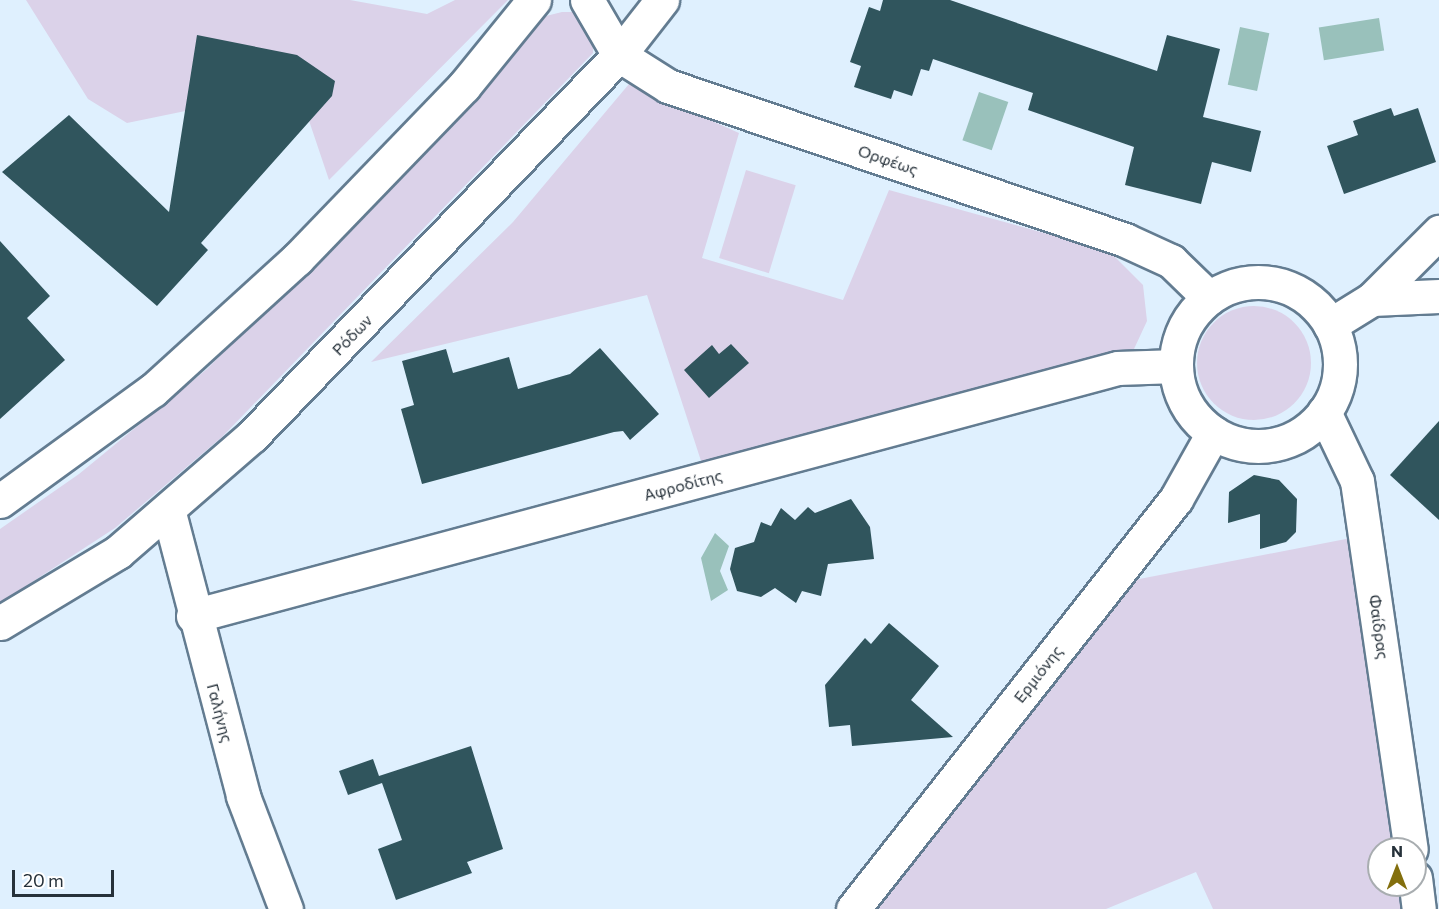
<!DOCTYPE html>
<html>
<head>
<meta charset="utf-8">
<style>
  body { margin:0 }
  #map { position:relative; width:1439px; height:909px; overflow:hidden; background:#dff0fe; font-family:Commissioner,sans-serif }
  div>[style] { position:absolute }
  .green>* { inset:0; background:#dbd2e9; transform-origin:0 0 }
  .round { border-radius:50% }
  .water>* { inset:0; background:#99c1bb; transform-origin:0 0 }
  .building>* { inset:0; background:#30555d }
  .roads { filter:drop-shadow(2px 0 #637c91) drop-shadow(-2px 0 #637c91) drop-shadow(0 2px #637c91) drop-shadow(0 -2px #637c91) }
  .minor>* { height:33px; margin:-16.5px; padding:0 16.5px; transform-origin:16.5px; border-radius:16.5px; background:#fff }
  .minor>.ring { margin:-16.5px; padding:0; box-sizing:content-box; background:none; border:33px solid #fff; border-radius:50% }
  span { translate:-50% -50%; white-space:nowrap; text-align:center; line-height:1.15; -webkit-text-stroke:6px #fff; paint-order:stroke }
  .street-label { font-size:16px; color:#26313a }
  .north { position:absolute; left:1367px; top:837px; width:60px; height:60px; box-sizing:border-box; background:#fff; border:2px solid #a8adb0; border-radius:50%; rotate:0deg; font-size:16px; font-weight:700; line-height:24px; text-align:center; color:#26313a }
  .north::after { content:''; display:block; margin:auto; width:21px; height:27px; background:#836f0d; clip-path:polygon(50% 0,100% 100%,50% 72%,0 100%) }
  .scale { position:absolute; left:12px; top:870px; width:102px; height:27px; box-sizing:border-box; border:3px solid #26313a; border-top:0; padding-left:8px; font-size:18px; line-height:21px; white-space:nowrap; color:#26313a; -webkit-text-stroke:4px #fff; paint-order:stroke }
</style>
</head>
<body>
<div id="map">
  <div class="green">
    <div style="clip-path:polygon(26px 0,350px 0,427px 14px,455px 0,508px 0,329px 180px,298px 88px,127px 123px,88px 99px)"></div>
    <div style="clip-path:polygon(562px 12px,581px 12px,593px 27px,593px 53px,222px 437px,115px 528px,0 603px,0 529px,79px 474px,207px 369px,500px 70px,546px 16px)"></div>
    <div style="clip-path:polygon(629px 84px,739px 133px,702px 258px,843px 300px,889px 190px,1109px 251px,1143px 285px,1147px 321px,1134px 349px,702px 464px,647px 295px,371px 362px,513px 222px)"></div>
    <div style="left:746px;top:170px;width:52px;height:92px;rotate:17deg"></div>
    <div class="round" style="left:1197px;top:306px;width:114px;height:114px"></div>
    <div style="clip-path:polygon(1351px 538px,1395px 849px,1379px 849px,1379px 885px,1400px 885px,1403px 909px,1213px 909px,1196px 872px,1106px 909px,865px 909px,1129px 581px)"></div>
  </div>
  <div class="water">
    <div style="left:1379px;top:18px;width:33px;height:61px;rotate:81deg"></div>
    <div style="left:1240px;top:27px;width:30px;height:59px;rotate:12deg"></div>
    <div style="left:979px;top:92px;width:31px;height:51px;rotate:19deg"></div>
    <div style="clip-path:polygon(715px 533px,729px 546px,720px 571px,728px 590px,711px 601px,701px 558px)"></div>
  </div>
  <div class="building">
    <div style="clip-path:polygon(883px 0,950px 0,1157px 71px,1167px 35px,1220px 49px,1203px 117px,1261px 131px,1251px 172px,1212px 162px,1201px 204px,1125px 185px,1134px 147px,1028px 110px,1033px 93px,933px 59px,929px 71px,921px 69px,912px 96px,894px 90px,891px 99px,854px 87px,861px 66px,850px 62px,869px 7px,880px 11px)"></div>
    <div style="clip-path:polygon(197px 35px,297px 55px,335px 81px,332px 96px,201px 243px,208px 250px,157px 306px,2px 172px,69px 115px,169px 212px)"></div>
    <div style="clip-path:polygon(1391px 108px,1394px 116px,1418px 108px,1436px 162px,1344px 194px,1327px 146px,1358px 135px,1353px 121px)"></div>
    <div style="clip-path:polygon(0 241px,50px 296px,27px 318px,65px 360px,0 419px)"></div>
    <div style="clip-path:polygon(731px 344px,749px 363px,709px 398px,684px 370px,712px 345px,719px 354px)"></div>
    <div style="clip-path:polygon(600px 348px,659px 414px,630px 440px,623px 431px,614px 432px,422px 484px,401px 409px,414px 405px,402px 361px,446px 349px,453px 373px,509px 357px,518px 389px,570px 374px)"></div>
    <div style="clip-path:polygon(1439px 421px,1439px 520px,1390px 475px)"></div>
    <div style="clip-path:polygon(1254px 475px,1279px 480px,1297px 499px,1296px 532px,1286px 542px,1260px 549px,1260px 514px,1228px 523px,1229px 492px)"></div>
    <div style="clip-path:polygon(851px 499px,870px 527px,874px 559px,828px 564px,821px 596px,802px 591px,796px 603px,775px 588px,761px 597px,737px 591px,730px 569px,735px 548px,754px 542px,761px 522px,771px 526px,781px 508px,795px 520px,808px 507px,815px 513px)"></div>
    <div style="clip-path:polygon(889px 623px,939px 666px,911px 700px,953px 737px,852px 746px,850px 725px,829px 727px,825px 685px,865px 638px,871px 644px)"></div>
    <div style="clip-path:polygon(471px 746px,503px 849px,467px 862px,472px 873px,396px 900px,378px 849px,402px 840px,382px 783px,348px 795px,339px 771px,373px 759px,379px 776px)"></div>
  </div>
  <div class="roads">
    <div class="minor">
      <div style="left:587px;top:0;width:64px;rotate:59.8deg"></div>
      <div style="left:619px;top:55px;width:58px;rotate:32.3deg"></div>
      <div style="left:668px;top:86px;width:482px;rotate:18.6deg"></div>
      <div style="left:1125px;top:240px;width:51px;rotate:24.5deg"></div>
      <div style="left:1171px;top:261px;width:53px;rotate:44.2deg"></div>
      <div class="ring" style="left:1176px;top:282px;width:131px;height:131px"></div>
      <div style="left:1372px;top:299px;width:67px;rotate:-2.6deg"></div>
      <div style="left:1330px;top:325px;width:49px;rotate:-31.8deg"></div>
      <div style="left:1372px;top:299px;width:95px;rotate:-45deg"></div>
      <div style="left:1324px;top:412px;width:76px;rotate:64.4deg"></div>
      <div style="left:1357px;top:481px;width:372px;rotate:81.7deg"></div>
      <div style="left:0;top:501px;width:189px;rotate:-36deg"></div>
      <div style="left:153px;top:390px;width:195px;rotate:-42.3deg"></div>
      <div style="left:297px;top:259px;width:240px;rotate:-46deg"></div>
      <div style="left:464px;top:86px;width:111px;rotate:-50.9deg"></div>
      <div style="left:169px;top:513px;width:293px;rotate:75.3deg"></div>
      <div style="left:243px;top:796px;width:121px;rotate:69.2deg"></div>
      <div style="left:193px;top:616px;width:958px;rotate:-15.01deg"></div>
      <div style="left:1118px;top:368px;width:58px;rotate:-2deg"></div>
      <div style="left:0;top:623px;width:138px;rotate:-31deg"></div>
      <div style="left:118px;top:552px;width:177px;rotate:-40.9deg"></div>
      <div style="left:252px;top:436px;width:529px;rotate:-46.07deg"></div>
      <div style="left:619px;top:55px;width:70px;rotate:-52deg"></div>
      <div style="left:1415px;top:878px;width:31px;rotate:83deg"></div>
      <div style="left:853px;top:909px;width:522px;rotate:-51.77deg"></div>
      <div style="left:1176px;top:499px;width:76px;rotate:-60.7deg"></div>
    </div>
  </div>
  <div class="street-label">
    <span style="left:888px;top:160px;rotate:19deg">Ορφέως</span>
    <span style="left:352px;top:335px;rotate:-46deg">Ρόδων</span>
    <span style="left:683px;top:485px;rotate:-15deg">Αφροδίτης</span>
    <span style="left:1379px;top:627px;rotate:82deg">Φαίδρας</span>
    <span style="left:1038px;top:674px;rotate:-52deg">Ερμιόνης</span>
    <span style="left:220px;top:713px;rotate:75deg">Γαλήνης</span>
  </div>
  <div class="north">N</div>
  <div class="scale">20 m</div>
</div>
</body>
</html>
